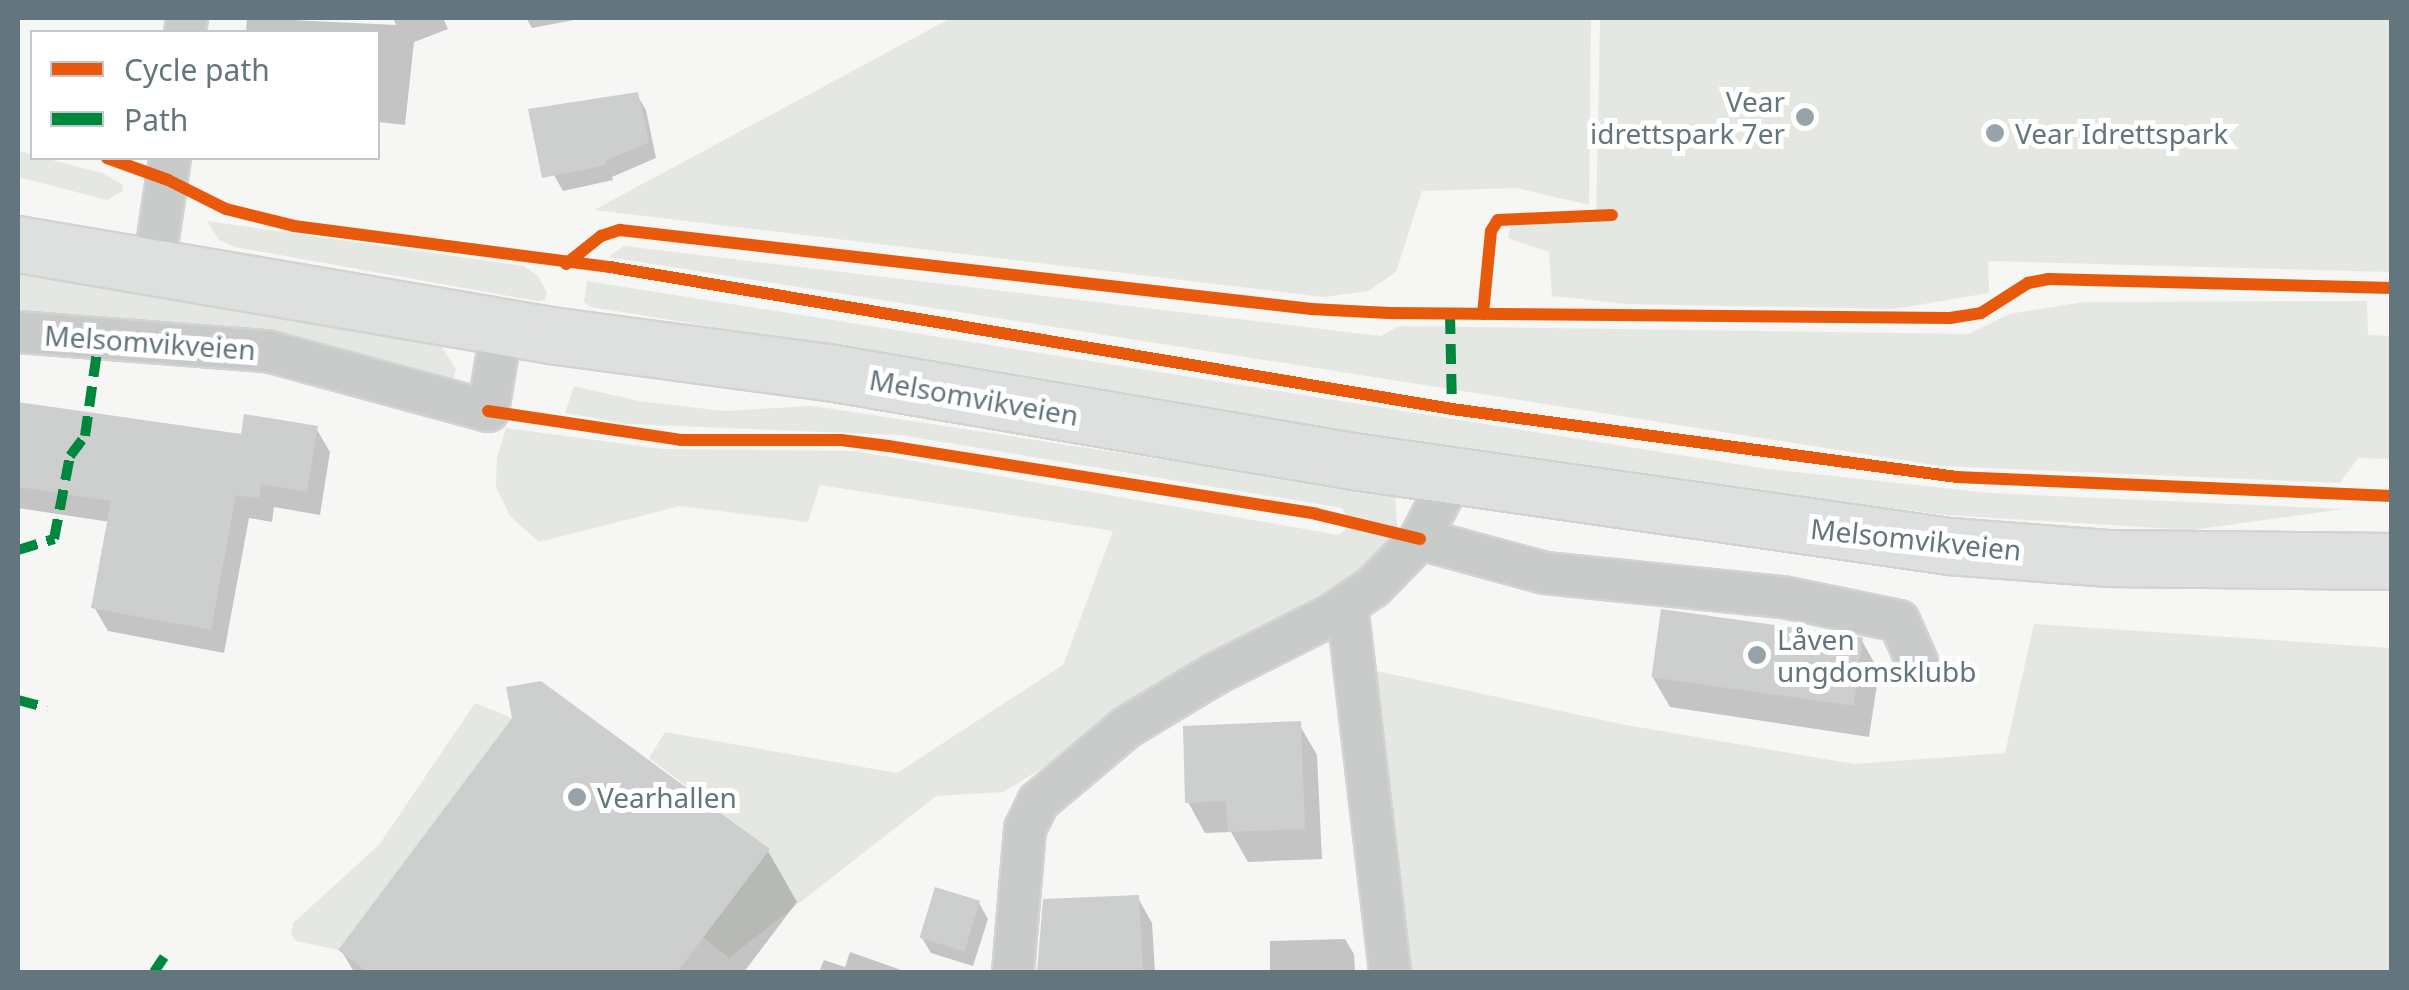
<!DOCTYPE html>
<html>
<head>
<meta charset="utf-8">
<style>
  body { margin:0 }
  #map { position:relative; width:2409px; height:990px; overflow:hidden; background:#f6f6f5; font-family:"Noto Sans",sans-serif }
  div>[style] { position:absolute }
  .green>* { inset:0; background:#e5e8e2 }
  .shadow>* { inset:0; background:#0003 }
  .building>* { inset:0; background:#cdcfcf; transform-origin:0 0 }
  .roads { filter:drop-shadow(2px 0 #d2d3d3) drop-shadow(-2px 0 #d2d3d3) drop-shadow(0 2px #d2d3d3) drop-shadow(0 -2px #d2d3d3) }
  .minor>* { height:40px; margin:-20px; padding:0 20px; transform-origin:20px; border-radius:20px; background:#c9cbca }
  .primary>* { height:55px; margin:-27.5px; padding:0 27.5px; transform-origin:27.5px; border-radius:27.5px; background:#dedfdf }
  .quiet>* { height:10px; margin-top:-5px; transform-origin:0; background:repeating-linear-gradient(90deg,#00873e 0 20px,transparent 0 30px) }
  .cycleway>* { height:12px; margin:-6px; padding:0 6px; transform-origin:6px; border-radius:6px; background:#e8590c }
  .dots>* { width:28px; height:28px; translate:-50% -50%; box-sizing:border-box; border:5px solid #fff; border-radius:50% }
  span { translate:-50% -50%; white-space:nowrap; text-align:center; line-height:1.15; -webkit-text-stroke:10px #fff; paint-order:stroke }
  .poi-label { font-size:28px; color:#63767e }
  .right { translate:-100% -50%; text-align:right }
  .left { translate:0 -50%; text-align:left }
  .street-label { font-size:28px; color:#63767e }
  .frame { position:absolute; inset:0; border:20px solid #63767e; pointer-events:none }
  .legend { position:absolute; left:30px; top:30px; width:350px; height:130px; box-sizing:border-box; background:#fff; border:2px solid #c1c8cb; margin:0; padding:12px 18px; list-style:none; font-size:30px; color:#63767e }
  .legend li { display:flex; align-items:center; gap:20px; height:50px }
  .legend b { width:50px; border:2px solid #c1c8cb }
</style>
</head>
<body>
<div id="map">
  <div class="green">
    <div style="clip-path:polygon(951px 18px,1591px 18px,1589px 205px,1517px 188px,1422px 191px,1396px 272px,1368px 291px,1324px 297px,594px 210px)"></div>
    <div style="clip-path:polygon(1600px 18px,2391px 18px,2391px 272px,1988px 261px,1989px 293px,1893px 309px,1627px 304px,1552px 296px,1549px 252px,1508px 238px,1511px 225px,1596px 223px)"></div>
    <div style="clip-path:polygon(18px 151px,102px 173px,122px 184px,123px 191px,107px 200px,18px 177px)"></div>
    <div style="clip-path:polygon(207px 221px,524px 266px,538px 276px,547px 293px,545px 300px,537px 301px,235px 247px,219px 240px)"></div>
    <div style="clip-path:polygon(624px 246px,1381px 336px,1399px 326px,1969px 334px,2009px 314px,2084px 302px,2367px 301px,2368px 335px,2391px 336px,2391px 459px,2358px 458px,2340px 483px,1940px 466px,608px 257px)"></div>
    <div style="clip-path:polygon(18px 274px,439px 343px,456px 369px,454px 378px,437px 382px,216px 334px,18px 309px)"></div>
    <div style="clip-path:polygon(587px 281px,1768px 469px,1990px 493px,2344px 509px,2192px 530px,1945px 515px,1571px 467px,591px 307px,584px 302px)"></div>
    <div style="clip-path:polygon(574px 386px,638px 401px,724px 411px,813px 406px,1395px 495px,1398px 540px,1387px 560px,1003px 792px,936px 796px,729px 958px,703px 937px,770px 849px,649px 758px,665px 732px,897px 773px,1063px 665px,1113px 531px,820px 485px,808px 522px,680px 506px,539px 542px,510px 516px,496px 487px,497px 458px,506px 428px,662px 449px,855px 451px,1339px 535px,1350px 524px,1342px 508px,900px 435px,628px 424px,565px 413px)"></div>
    <div style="clip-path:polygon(2034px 624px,2391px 648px,2391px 972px,1401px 972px,1377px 671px,1626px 725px,1854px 764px,2005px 753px)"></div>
    <div style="clip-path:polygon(475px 703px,512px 718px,338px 950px,296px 941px,291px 935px,293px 923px,379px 845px)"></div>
  </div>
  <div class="shadow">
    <div style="clip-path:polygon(247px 18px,396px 25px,393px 18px,443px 18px,448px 29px,414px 42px,405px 125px,378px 122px,378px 32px,246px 32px)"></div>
    <div style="clip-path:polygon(526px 18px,585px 18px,532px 28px)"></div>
    <div style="clip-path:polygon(637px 95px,646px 110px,656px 158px,612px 177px,613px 180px,563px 191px,554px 175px)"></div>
    <div style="clip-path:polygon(18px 404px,243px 437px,316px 428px,330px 452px,320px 515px,274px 507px,272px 522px,249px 518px,224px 653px,108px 631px,94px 607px,110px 522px,18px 508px)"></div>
    <div style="clip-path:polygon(1862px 641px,1879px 671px,1869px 737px,1670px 707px,1652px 676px)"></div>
    <div style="clip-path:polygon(1299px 724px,1317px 755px,1322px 859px,1248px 862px,1231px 832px,1205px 833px,1188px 802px)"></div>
    <div style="clip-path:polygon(768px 851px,797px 902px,744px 972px,354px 972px,341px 950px)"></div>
    <div style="clip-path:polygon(1138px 898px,1152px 923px,1155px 972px,1038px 972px,1045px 901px)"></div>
    <div style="clip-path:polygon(979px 903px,988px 919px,973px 966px,931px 953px,922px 938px)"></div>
    <div style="clip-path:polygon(1345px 939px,1354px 954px,1355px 972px,1270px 972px,1270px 941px)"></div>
    <div style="clip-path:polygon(850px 952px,907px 972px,819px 972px,824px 960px,845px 967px)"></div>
  </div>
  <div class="building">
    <div style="clip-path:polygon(638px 92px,649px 142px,605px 161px,606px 165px,542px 178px,528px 109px)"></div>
    <div style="clip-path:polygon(18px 402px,241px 434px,244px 414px,318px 426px,307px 492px,261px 484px,259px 499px,236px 495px,211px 630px,91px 608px,111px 501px,18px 487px)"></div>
    <div style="left:1661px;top:609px;width:204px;height:69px;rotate:8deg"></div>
    <div style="clip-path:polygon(541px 681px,770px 849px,677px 972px,368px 972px,338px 950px,512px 718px,506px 687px)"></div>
    <div style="clip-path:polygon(1301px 721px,1305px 829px,1228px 832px,1226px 801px,1185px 803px,1183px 726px)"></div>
    <div style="left:935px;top:887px;width:47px;height:53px;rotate:17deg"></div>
    <div style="clip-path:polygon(1139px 895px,1143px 972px,1037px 972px,1043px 899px)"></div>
  </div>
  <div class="roads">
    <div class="minor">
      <div style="left:185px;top:32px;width:14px;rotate:-82deg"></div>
      <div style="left:154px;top:265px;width:108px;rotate:-81.5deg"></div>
      <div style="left:18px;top:332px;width:250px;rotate:4.4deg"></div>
      <div style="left:267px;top:351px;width:229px;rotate:15.2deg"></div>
      <div style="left:488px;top:411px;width:86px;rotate:-80.6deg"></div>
      <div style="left:1420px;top:539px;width:130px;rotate:15.2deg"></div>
      <div style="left:1545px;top:573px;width:239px;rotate:5.8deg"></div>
      <div style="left:1783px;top:597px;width:118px;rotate:11.7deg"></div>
      <div style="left:1899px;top:621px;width:47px;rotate:66.2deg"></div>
      <div style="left:1347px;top:605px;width:370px;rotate:83.3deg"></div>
      <div style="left:1013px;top:972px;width:144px;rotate:-85.2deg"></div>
      <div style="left:1025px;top:829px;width:30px;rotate:-64deg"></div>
      <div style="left:1038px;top:802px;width:116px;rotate:-40.1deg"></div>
      <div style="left:1127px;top:727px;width:103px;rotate:-31.1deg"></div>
      <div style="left:1215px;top:674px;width:129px;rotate:-26.8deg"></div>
      <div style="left:1330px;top:616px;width:52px;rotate:-34deg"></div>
      <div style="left:1373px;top:587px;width:67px;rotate:-45.6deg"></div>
      <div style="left:1420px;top:539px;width:48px;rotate:-62.9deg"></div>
      <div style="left:1442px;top:496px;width:21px;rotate:-85deg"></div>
    </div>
    <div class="primary">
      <div style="left:18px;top:244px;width:547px;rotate:9.69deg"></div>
      <div style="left:557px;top:336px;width:273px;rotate:7.6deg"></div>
      <div style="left:828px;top:372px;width:532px;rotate:9.62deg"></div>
      <div style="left:1353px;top:461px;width:602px;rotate:8.12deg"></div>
      <div style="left:1949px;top:546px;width:158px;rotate:4.3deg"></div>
      <div style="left:2107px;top:558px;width:285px;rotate:0.6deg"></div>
    </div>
  </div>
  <div class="quiet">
    <div style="left:1450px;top:314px;width:95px;rotate:88.8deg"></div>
    <div style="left:18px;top:550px;width:38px;rotate:-17deg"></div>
    <div style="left:54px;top:539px;width:85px;rotate:-79.1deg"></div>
    <div style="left:70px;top:456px;width:25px;rotate:-53deg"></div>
    <div style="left:85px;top:436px;width:99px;rotate:-81.9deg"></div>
    <div style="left:18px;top:700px;width:30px;rotate:15deg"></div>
    <div style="left:154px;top:972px;width:18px;rotate:-56deg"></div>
  </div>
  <div class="cycleway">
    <div style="left:107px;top:158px;width:65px;rotate:19.8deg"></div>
    <div style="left:168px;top:180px;width:65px;rotate:26.6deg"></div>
    <div style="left:226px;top:209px;width:70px;rotate:14deg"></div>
    <div style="left:294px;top:226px;width:319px;rotate:7.4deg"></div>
    <div style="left:610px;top:267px;width:854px;rotate:9.57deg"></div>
    <div style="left:1452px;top:409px;width:510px;rotate:7.67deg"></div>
    <div style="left:1957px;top:477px;width:435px;rotate:2.5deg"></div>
    <div style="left:566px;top:264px;width:45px;rotate:-38.7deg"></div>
    <div style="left:601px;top:236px;width:20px;rotate:-18deg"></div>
    <div style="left:620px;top:230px;width:696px;rotate:6.52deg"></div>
    <div style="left:1311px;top:309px;width:78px;rotate:2.9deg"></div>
    <div style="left:1389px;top:313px;width:561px;rotate:0.51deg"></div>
    <div style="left:1950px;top:318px;width:31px;rotate:-9deg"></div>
    <div style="left:1981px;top:313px;width:56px;rotate:-32.6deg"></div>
    <div style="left:2028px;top:283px;width:21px;rotate:-11deg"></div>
    <div style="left:2049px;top:279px;width:343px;rotate:1.5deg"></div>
    <div style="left:1483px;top:314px;width:83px;rotate:-84.5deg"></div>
    <div style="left:1491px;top:231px;width:13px;rotate:-58deg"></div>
    <div style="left:1498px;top:220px;width:114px;rotate:-2.5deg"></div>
    <div style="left:488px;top:411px;width:195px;rotate:8.5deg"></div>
    <div style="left:681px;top:440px;width:160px"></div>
    <div style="left:841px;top:440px;width:48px;rotate:7.1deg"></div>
    <div style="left:889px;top:446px;width:432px;rotate:9deg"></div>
    <div style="left:1316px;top:514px;width:107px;rotate:13.5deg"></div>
  </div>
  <div class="dots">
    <div style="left:1805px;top:117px;background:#96a3a8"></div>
    <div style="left:1995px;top:133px;background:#96a3a8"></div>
    <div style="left:1757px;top:655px;background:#96a3a8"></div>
    <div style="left:577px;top:797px;background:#96a3a8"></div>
  </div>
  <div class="poi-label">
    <span class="right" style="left:1785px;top:117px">Vear<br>idrettspark 7er</span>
    <span class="left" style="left:2015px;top:133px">Vear Idrettspark</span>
    <span class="left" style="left:1777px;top:655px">Låven<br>ungdomsklubb</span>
    <span class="left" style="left:597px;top:797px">Vearhallen</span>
  </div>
  <div class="street-label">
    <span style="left:150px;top:342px;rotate:4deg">Melsomvikveien</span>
    <span style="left:974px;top:397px;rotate:10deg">Melsomvikveien</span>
    <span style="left:1916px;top:539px;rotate:6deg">Melsomvikveien</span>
  </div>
  <div class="frame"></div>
  <ul class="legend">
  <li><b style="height:12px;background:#e8590c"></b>Cycle path</li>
  <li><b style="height:12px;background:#00873e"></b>Path</li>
  </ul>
</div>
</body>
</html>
